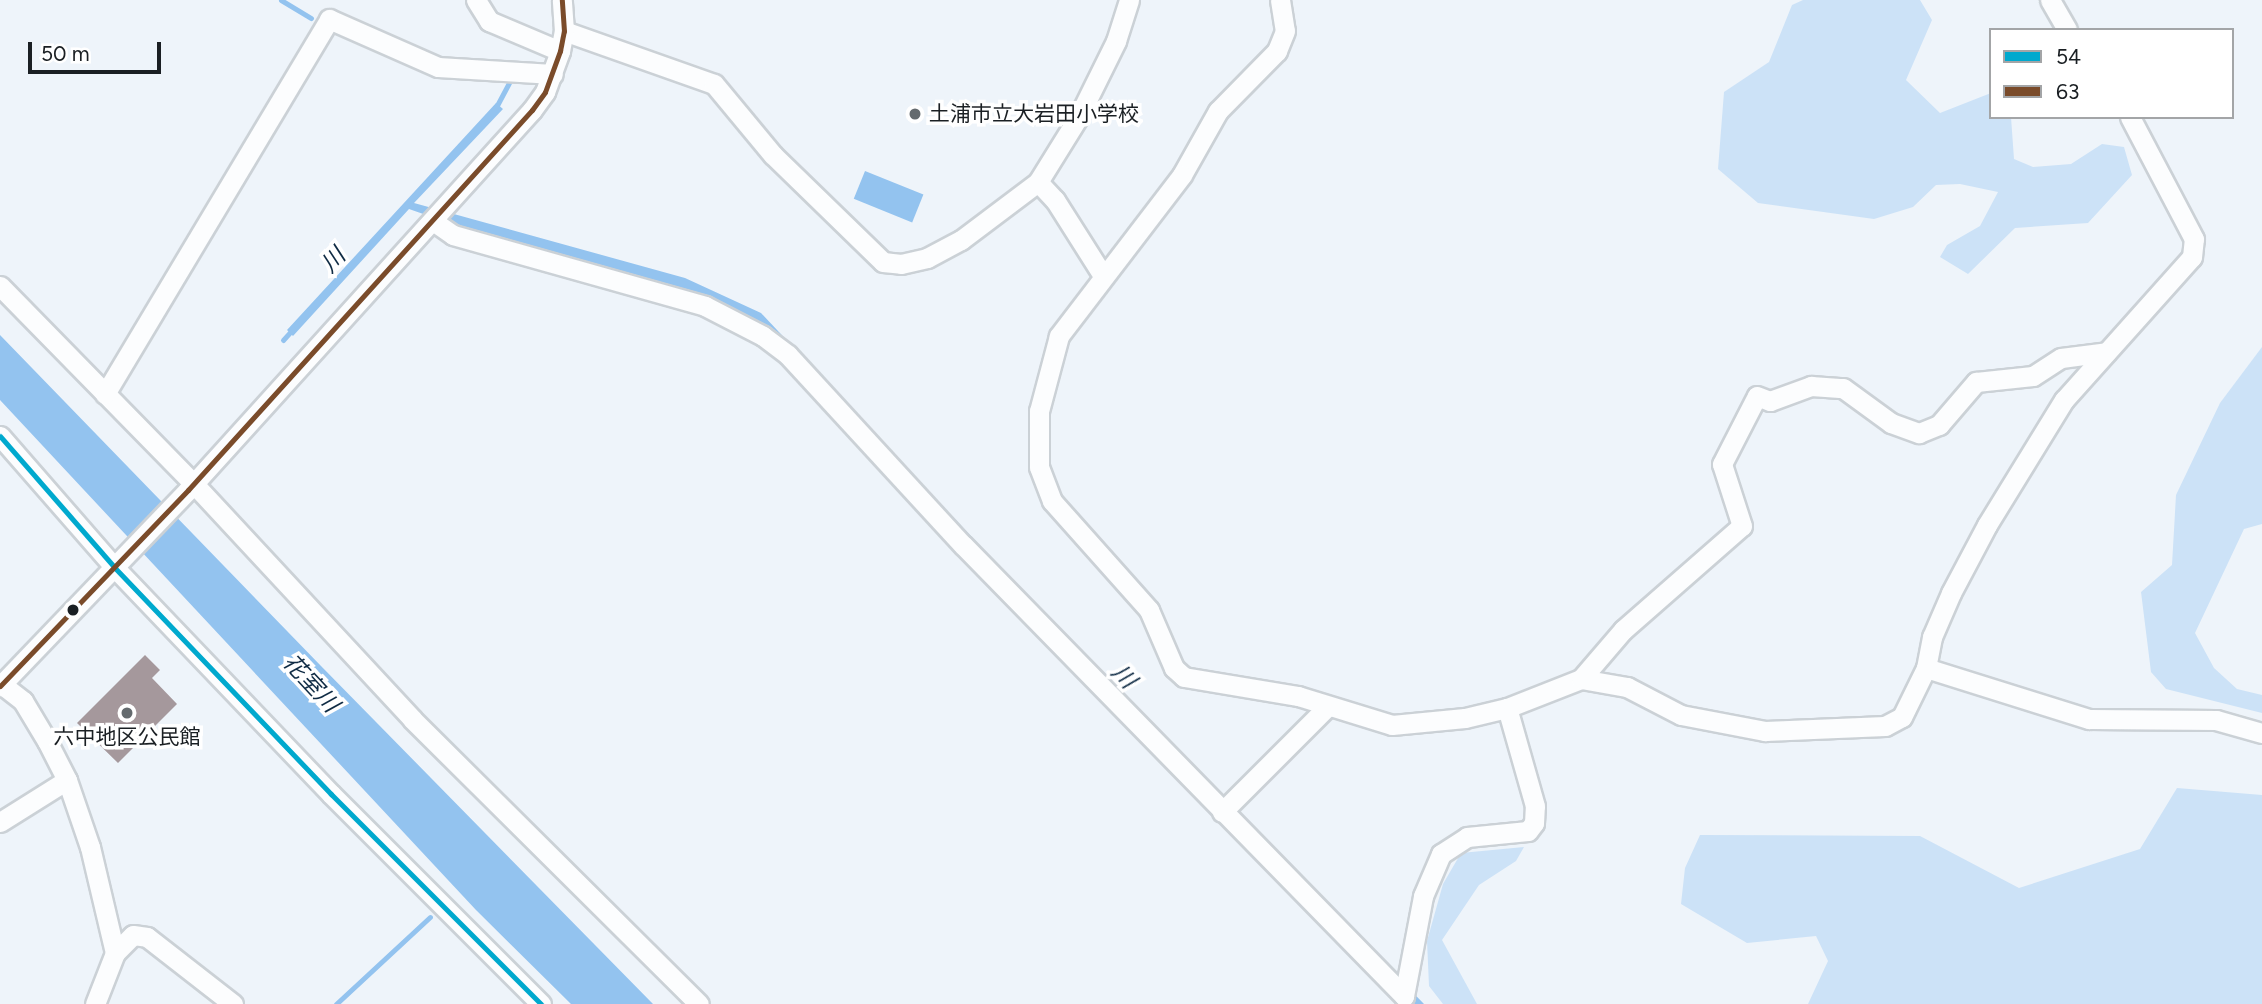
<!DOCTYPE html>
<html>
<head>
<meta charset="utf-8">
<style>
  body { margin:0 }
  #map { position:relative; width:2262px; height:1004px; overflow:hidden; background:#eef4fa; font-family:Figtree,"Noto Sans JP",sans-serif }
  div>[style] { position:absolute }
  .green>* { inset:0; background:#cce2f7 }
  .water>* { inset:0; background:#93c3ef; transform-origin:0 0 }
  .stream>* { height:5px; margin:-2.5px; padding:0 2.5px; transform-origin:2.5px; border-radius:2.5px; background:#93c3ef }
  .building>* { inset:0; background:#a5989c }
  .roads { filter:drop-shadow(2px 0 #cbd1d6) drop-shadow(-2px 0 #cbd1d6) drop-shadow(0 2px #cbd1d6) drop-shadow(0 -2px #cbd1d6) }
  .minor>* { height:19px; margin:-9.5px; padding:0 9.5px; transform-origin:9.5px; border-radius:9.5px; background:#fcfdfe }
  .bus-1>* { height:5px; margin:-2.5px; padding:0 2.5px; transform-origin:2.5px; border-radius:2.5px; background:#00a9ce }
  .bus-2>* { height:5px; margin:-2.5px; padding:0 2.5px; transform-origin:2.5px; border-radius:2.5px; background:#7a4b2a }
  .dots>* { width:19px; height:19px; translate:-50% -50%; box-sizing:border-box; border:4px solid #fff; border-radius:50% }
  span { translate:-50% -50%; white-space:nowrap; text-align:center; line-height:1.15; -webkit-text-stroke:7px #fff; paint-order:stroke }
  .poi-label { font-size:21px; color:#1a1f23 }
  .left { translate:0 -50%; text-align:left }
  .water-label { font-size:23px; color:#0f2b44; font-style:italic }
  .legend { position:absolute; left:1989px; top:28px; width:245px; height:91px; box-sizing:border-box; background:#fff; border:2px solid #a3a5a7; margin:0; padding:9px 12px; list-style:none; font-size:21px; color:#1a1f23 }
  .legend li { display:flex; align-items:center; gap:14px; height:35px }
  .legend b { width:35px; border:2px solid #a3a5a7 }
  .scale { position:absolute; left:28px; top:42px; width:133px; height:32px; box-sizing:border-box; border:4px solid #1a1f23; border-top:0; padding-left:9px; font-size:21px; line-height:24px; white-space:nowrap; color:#1a1f23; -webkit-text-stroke:5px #fff; paint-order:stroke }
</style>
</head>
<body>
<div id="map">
  <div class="green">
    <div style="clip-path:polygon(1803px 0,1920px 0,1932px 20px,1906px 80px,1940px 113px,1991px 93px,1991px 117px,2011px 117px,2014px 159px,2033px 167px,2071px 164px,2102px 144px,2124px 147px,2132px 175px,2088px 223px,2015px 228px,1968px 274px,1940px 257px,1947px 245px,1980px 226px,1998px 192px,1960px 184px,1936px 185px,1913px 207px,1874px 219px,1758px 203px,1718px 169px,1724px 92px,1769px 62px,1792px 5px)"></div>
    <div style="clip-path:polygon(2262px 347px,2262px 524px,2244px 529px,2195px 633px,2214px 668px,2237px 689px,2262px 695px,2262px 713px,2166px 689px,2151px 672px,2141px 592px,2172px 565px,2176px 495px,2220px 403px)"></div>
    <div style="clip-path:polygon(2177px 788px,2262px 795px,2262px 1004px,1808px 1004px,1828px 961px,1816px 936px,1747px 943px,1681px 904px,1685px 868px,1700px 835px,1920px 836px,2019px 888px,2140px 849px)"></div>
    <div style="clip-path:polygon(1524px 847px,1516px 861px,1479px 885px,1442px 940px,1477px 1004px,1443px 1004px,1429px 986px,1427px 941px,1443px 884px,1461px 853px)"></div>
  </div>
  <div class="water">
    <div style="clip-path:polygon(496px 103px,503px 109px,414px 203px,685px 278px,761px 313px,1001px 568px,1424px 1004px,1414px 1004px,754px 321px,680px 288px,469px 230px,409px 209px,293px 336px,287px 330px)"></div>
    <div style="left:865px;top:171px;width:63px;height:30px;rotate:22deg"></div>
    <div style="clip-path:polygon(0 335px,321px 666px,653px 1004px,571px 1004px,476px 910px,0 400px)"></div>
  </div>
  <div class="stream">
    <div style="left:281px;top:0;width:35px;rotate:31deg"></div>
    <div style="left:494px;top:111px;width:32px;rotate:-62deg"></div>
    <div style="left:283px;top:340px;width:15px;rotate:-48deg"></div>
    <div style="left:336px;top:1004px;width:128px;rotate:-42.8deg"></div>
  </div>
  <div class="building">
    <div style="clip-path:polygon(145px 655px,160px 670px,152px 678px,177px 704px,118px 763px,77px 723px)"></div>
  </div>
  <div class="roads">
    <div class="minor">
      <div style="left:476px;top:0;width:25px;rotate:58deg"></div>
      <div style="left:489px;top:21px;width:77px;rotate:22.9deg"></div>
      <div style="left:1280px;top:0;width:31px;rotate:81deg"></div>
      <div style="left:1285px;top:31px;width:22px;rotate:112deg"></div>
      <div style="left:1277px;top:51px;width:84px;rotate:134.5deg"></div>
      <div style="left:1218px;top:111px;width:73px;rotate:119.4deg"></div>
      <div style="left:1182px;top:175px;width:203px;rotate:127.4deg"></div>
      <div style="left:1059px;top:336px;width:78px;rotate:104.9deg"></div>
      <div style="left:1039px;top:411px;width:56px;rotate:90deg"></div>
      <div style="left:1039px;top:467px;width:36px;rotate:69deg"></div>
      <div style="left:1052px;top:501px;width:146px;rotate:48.3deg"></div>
      <div style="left:1149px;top:610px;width:63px;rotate:66.7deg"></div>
      <div style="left:1174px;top:668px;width:13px;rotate:42deg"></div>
      <div style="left:1184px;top:677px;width:116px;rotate:9.5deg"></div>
      <div style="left:1298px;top:696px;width:98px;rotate:17.1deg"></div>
      <div style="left:1392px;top:725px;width:73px;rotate:-5.5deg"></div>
      <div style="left:1465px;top:718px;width:43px;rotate:-13.4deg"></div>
      <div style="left:1507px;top:708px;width:79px;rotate:-21.4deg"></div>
      <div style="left:1581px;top:679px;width:65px;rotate:-49.4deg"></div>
      <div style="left:1623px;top:630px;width:158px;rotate:-41.2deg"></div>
      <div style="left:1742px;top:526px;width:65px;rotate:-107.9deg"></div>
      <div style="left:1722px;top:464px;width:76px;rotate:-62.8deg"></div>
      <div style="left:1757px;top:396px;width:14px;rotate:21deg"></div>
      <div style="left:1770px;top:401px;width:44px;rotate:-20.1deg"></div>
      <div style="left:1811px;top:386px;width:32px;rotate:4deg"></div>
      <div style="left:1843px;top:388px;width:59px;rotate:36.1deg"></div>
      <div style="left:1891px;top:423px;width:30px;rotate:20deg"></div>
      <div style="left:1919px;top:433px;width:22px;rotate:-22deg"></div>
      <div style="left:1939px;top:425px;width:57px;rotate:-49.3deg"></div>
      <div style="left:1976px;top:382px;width:57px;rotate:-6deg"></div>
      <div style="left:2033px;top:376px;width:33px;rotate:-33deg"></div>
      <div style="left:2061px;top:358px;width:46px;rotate:-7.4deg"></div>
      <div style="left:2050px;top:0;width:34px;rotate:60deg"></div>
      <div style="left:564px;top:31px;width:159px;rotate:19.5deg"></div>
      <div style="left:714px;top:84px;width:92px;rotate:50.3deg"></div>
      <div style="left:773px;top:155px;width:153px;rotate:44.2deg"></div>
      <div style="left:883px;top:262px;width:18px;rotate:6deg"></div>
      <div style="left:901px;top:264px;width:27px;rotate:-13deg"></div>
      <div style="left:927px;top:258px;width:38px;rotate:-28deg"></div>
      <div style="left:961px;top:240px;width:96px;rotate:-37deg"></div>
      <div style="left:1038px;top:182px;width:78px;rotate:-58.2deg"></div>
      <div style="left:1079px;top:116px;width:84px;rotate:-63.7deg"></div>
      <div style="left:1116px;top:41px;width:43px;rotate:-72.4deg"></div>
      <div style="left:1038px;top:182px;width:25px;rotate:47deg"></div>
      <div style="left:1055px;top:200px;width:88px;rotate:57.6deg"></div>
      <div style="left:433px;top:221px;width:24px;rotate:35deg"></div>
      <div style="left:453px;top:235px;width:262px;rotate:15.7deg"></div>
      <div style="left:705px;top:306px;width:65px;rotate:27.3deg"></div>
      <div style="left:763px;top:336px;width:31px;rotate:37deg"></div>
      <div style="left:788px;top:355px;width:258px;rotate:47.4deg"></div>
      <div style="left:963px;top:545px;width:631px;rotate:45.64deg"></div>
      <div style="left:0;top:286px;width:277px;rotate:45.6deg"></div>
      <div style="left:194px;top:484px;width:321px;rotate:47.1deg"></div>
      <div style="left:412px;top:719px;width:404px;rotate:44.8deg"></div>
      <div style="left:105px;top:394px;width:437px;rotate:-59.1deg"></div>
      <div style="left:329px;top:19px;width:119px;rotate:23.8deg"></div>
      <div style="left:438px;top:67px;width:115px;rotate:3.5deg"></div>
      <div style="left:0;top:436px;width:175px;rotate:48.9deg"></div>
      <div style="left:115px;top:568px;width:313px;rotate:46.3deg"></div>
      <div style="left:331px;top:794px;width:297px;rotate:45deg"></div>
      <div style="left:1926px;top:668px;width:171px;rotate:17.4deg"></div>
      <div style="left:2089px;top:719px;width:127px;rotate:0.5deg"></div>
      <div style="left:2216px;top:720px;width:48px;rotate:15.8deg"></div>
      <div style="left:1581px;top:679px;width:47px;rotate:9.9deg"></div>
      <div style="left:1627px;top:687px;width:61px;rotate:27.4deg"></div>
      <div style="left:1681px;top:715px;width:86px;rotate:10.8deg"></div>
      <div style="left:1765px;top:731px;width:120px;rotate:-2.4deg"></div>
      <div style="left:1885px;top:726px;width:19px;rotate:-28deg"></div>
      <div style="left:1902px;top:717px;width:55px;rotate:-63.9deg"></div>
      <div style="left:1926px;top:668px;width:32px;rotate:-79deg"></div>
      <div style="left:1932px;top:637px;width:48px;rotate:-66.6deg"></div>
      <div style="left:1951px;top:593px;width:77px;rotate:-62.1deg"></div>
      <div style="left:1987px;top:525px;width:147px;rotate:-58.4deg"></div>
      <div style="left:2064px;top:400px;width:192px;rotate:-48.2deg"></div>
      <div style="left:2192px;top:257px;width:18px;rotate:-84deg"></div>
      <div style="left:2194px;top:239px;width:138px;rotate:-117.7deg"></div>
      <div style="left:0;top:683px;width:29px;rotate:38deg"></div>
      <div style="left:23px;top:701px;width:47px;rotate:59deg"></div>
      <div style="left:47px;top:741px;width:44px;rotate:62.9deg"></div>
      <div style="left:67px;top:780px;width:71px;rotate:71.1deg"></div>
      <div style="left:90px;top:847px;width:109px;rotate:76.7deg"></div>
      <div style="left:115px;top:953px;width:55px;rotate:111.4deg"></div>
      <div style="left:0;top:686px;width:272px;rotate:-46.2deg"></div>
      <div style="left:188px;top:490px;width:513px;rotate:-47.85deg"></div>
      <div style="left:532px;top:110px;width:22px;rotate:-54deg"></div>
      <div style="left:545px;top:92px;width:44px;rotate:-69.9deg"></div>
      <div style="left:560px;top:51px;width:20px;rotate:-79deg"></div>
      <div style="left:564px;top:31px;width:31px;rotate:-94deg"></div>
      <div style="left:1222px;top:812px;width:148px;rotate:-45deg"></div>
      <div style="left:0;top:822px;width:79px;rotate:-32.1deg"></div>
      <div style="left:115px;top:953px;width:25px;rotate:-45deg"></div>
      <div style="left:133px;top:935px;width:14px;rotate:8deg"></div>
      <div style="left:147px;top:937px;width:109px;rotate:37.9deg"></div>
      <div style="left:1404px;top:996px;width:102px;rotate:-79.2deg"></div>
      <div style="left:1423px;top:896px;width:46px;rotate:-66.8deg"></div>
      <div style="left:1441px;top:854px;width:31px;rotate:-33deg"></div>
      <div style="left:1467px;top:837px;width:61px;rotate:-5.6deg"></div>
      <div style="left:1528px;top:831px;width:10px;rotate:-53deg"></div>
      <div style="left:1534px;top:823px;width:17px;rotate:-87deg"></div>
      <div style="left:1535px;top:806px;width:102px;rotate:-105.9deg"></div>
    </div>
  </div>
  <div class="bus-1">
    <div style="left:0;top:436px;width:175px;rotate:48.9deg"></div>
    <div style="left:115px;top:568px;width:313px;rotate:46.3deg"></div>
    <div style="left:331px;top:794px;width:297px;rotate:45deg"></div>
  </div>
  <div class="bus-2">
    <div style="left:0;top:686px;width:272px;rotate:-46.2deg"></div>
    <div style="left:188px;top:490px;width:513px;rotate:-47.85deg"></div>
    <div style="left:532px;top:110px;width:22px;rotate:-54deg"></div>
    <div style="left:545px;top:92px;width:44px;rotate:-69.9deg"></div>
    <div style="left:560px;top:51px;width:20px;rotate:-79deg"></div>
    <div style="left:564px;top:31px;width:31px;rotate:-94deg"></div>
  </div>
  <div class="dots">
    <div style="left:915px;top:114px;background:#646a6e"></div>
    <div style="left:73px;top:610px;background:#1a1f23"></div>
    <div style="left:127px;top:713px;background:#646a6e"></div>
  </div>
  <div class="poi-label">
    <span class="left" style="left:929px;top:114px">土浦市立大岩田小学校</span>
    <span style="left:127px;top:737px">六中地区公民館</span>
  </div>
  <div class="water-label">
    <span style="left:333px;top:260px;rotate:-47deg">川</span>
    <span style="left:1124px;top:676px;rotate:46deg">川</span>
    <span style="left:311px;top:683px;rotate:47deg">花室川</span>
  </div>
  <ul class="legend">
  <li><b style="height:9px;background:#00a9ce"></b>54</li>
  <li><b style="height:9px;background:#7a4b2a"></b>63</li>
  </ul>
  <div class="scale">50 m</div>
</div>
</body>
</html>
